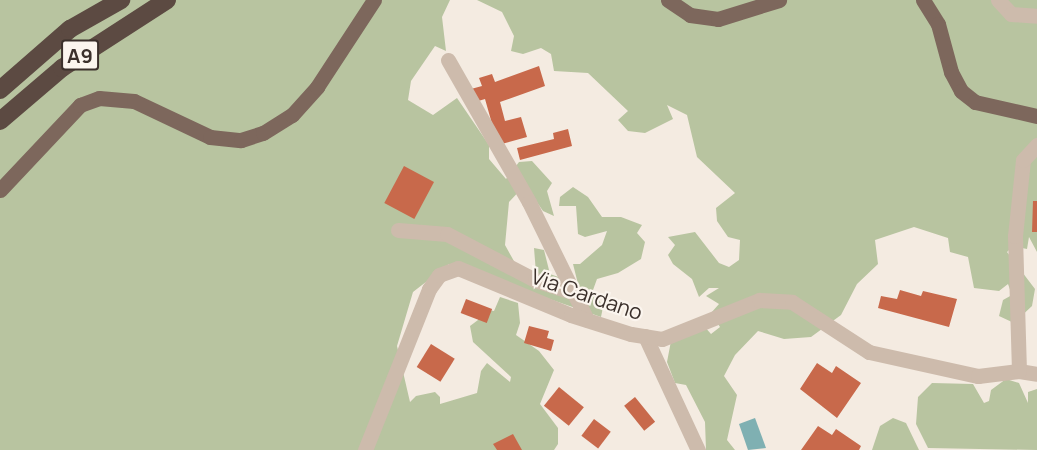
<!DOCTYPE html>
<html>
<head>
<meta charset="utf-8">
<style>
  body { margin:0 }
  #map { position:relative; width:1037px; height:450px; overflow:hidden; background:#f4ebe1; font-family:Manrope,sans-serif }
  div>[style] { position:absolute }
  .green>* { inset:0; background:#b8c4a0 }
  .water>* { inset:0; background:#7fb0b2 }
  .building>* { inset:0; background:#c8694b; transform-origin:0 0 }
  .minor>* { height:15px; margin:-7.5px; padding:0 7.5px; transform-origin:7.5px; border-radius:7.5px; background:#cdbbac }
  .major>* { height:15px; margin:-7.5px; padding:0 7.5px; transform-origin:7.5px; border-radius:7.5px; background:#7d675c }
  .highway>* { height:18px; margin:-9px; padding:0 9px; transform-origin:9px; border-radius:9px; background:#5c4a42 }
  span { translate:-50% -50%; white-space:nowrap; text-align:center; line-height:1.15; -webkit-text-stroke:4.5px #fbf5ee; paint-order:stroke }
  .shield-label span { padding:2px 4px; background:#fbf5ee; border:2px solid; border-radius:4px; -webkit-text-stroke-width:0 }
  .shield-label { font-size:20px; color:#3b302b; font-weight:700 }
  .street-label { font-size:21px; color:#3b302b }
</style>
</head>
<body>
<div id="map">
  <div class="green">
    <div style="clip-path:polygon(0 0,450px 0,442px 17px,446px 51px,435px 46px,411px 81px,408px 100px,433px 115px,457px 98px,489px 145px,489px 159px,506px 179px,519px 162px,532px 161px,552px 183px,547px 191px,554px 216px,543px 211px,525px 185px,509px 202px,505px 245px,515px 263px,536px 273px,534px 248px,544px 250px,550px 274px,578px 284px,573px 264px,580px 264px,602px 245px,607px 231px,585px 237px,578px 234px,576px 206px,559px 206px,560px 197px,573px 187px,588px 197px,602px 217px,621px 217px,642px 225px,637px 233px,645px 242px,641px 259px,618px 273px,597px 279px,593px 290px,603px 307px,601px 317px,449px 264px,413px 292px,397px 346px,410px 402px,416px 396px,435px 392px,440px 397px,440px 404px,477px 393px,481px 371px,487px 363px,510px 382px,511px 377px,473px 342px,470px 326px,478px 320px,478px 308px,494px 311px,500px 297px,518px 303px,520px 323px,516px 335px,539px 351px,554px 370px,540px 404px,558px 428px,558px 444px,554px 450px,0 450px)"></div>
    <div style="clip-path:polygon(477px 0,1037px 0,1037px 252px,1029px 237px,1027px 249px,1013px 246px,1007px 252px,1035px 289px,1032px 306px,1014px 323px,999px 316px,1003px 300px,1012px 295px,1008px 284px,999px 291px,974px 288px,968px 257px,950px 252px,948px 238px,914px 227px,875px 240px,878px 264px,857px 284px,841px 315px,811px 337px,784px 339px,758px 331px,735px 355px,724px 376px,737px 395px,727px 440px,735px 450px,706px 450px,705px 422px,686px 385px,675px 383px,667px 362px,671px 341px,697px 318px,711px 334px,720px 327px,711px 313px,719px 304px,706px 296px,719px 288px,709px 288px,699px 297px,692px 279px,673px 264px,668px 255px,675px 245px,668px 237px,695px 232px,719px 263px,729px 267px,739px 260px,740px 240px,728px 237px,717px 221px,716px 208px,735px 193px,697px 157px,687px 115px,667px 105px,673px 119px,645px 133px,628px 131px,618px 120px,628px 111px,588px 73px,554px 71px,551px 54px,541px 48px,523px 54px,511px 51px,514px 36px,502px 12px)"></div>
    <div style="clip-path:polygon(1006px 379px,1019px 383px,1028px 403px,1028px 392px,1037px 389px,1037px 450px,928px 448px,916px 424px,918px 397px,932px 383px,973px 384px,984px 403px,989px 401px,991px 390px)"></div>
    <div style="clip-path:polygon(893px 418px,906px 423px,919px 450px,872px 450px,880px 426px)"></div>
  </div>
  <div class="water">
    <div style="clip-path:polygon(755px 418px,766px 448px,748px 450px,739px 424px)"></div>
  </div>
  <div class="building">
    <div style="clip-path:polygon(539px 66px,545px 86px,500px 102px,505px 121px,521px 117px,527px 137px,498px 145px,485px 99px,475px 102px,471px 89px,482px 86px,479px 78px,492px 74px,495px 82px)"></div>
    <div style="clip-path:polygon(568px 129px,572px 146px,520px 160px,517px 148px,554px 139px,553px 133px)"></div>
    <div style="left:404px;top:166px;width:34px;height:42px;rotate:28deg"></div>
    <div style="clip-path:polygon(1033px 201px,1037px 201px,1037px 232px,1032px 232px)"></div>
    <div style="clip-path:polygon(900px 290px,921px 296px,923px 291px,957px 299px,949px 327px,878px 308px,881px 296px,897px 299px)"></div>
    <div style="left:466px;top:299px;width:28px;height:15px;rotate:21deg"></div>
    <div style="clip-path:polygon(529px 326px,549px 331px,547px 338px,554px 340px,551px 351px,524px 343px)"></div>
    <div style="left:431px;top:344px;width:28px;height:27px;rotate:32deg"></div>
    <div style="clip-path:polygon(817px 363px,832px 373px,836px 366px,861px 383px,837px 418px,800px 389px)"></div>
    <div style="left:559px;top:387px;width:32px;height:24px;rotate:39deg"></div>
    <div style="left:635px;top:397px;width:32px;height:14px;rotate:51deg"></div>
    <div style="left:594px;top:419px;width:21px;height:21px;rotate:37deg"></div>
    <div style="clip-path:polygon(818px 426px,832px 435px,836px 429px,861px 446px,859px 450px,801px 450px)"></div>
    <div style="clip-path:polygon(513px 434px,522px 450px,497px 450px,493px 444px)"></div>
  </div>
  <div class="minor">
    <div style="left:998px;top:0;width:19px;rotate:47deg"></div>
    <div style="left:1011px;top:14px;width:26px;rotate:4deg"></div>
    <div style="left:448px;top:60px;width:163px;rotate:60.3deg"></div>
    <div style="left:529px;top:202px;width:131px;rotate:63.8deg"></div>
    <div style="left:398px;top:230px;width:49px;rotate:4.7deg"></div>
    <div style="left:447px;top:234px;width:99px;rotate:27.6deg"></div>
    <div style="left:535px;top:280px;width:40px;rotate:18deg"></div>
    <div style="left:645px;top:336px;width:126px;rotate:65.1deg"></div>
    <div style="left:1019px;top:371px;width:18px;rotate:9deg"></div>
    <div style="left:365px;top:450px;width:173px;rotate:-68.3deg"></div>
    <div style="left:429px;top:289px;width:17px;rotate:-54deg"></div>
    <div style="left:439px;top:275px;width:20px;rotate:-20deg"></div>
    <div style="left:458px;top:268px;width:122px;rotate:22.6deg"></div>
    <div style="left:571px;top:315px;width:63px;rotate:17.6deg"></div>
    <div style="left:631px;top:334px;width:31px;rotate:9deg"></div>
    <div style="left:662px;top:339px;width:105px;rotate:-21.9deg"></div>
    <div style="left:759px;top:300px;width:33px;rotate:3deg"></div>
    <div style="left:792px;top:302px;width:92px;rotate:33deg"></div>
    <div style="left:869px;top:352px;width:112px;rotate:12.4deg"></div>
    <div style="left:978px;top:376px;width:41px;rotate:-7deg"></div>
    <div style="left:1019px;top:371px;width:135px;rotate:-91.7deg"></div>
    <div style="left:1015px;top:236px;width:76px;rotate:-84deg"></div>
    <div style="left:1023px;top:160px;width:21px;rotate:-47deg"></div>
  </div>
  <div class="major">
    <div style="left:668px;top:0;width:27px;rotate:34deg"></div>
    <div style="left:690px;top:15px;width:28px;rotate:8deg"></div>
    <div style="left:718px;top:19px;width:64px;rotate:-17.3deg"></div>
    <div style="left:923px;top:0;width:28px;rotate:58deg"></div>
    <div style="left:938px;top:24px;width:50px;rotate:74.8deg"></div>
    <div style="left:951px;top:72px;width:21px;rotate:62deg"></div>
    <div style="left:961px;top:91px;width:18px;rotate:38deg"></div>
    <div style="left:975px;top:102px;width:64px;rotate:12.7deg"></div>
    <div style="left:0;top:190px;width:117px;rotate:-46.7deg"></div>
    <div style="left:80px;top:105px;width:20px;rotate:-20deg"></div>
    <div style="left:99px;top:98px;width:35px;rotate:5deg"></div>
    <div style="left:134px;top:101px;width:84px;rotate:25.3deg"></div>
    <div style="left:210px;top:137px;width:31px;rotate:6deg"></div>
    <div style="left:241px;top:140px;width:23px;rotate:-18deg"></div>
    <div style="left:263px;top:133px;width:34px;rotate:-32deg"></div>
    <div style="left:292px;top:115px;width:38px;rotate:-48deg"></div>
    <div style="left:317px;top:87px;width:104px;rotate:-56.8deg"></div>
  </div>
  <div class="highway">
    <div style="left:0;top:90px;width:93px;rotate:-41.1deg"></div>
    <div style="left:70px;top:29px;width:59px;rotate:-29.6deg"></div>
    <div style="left:0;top:121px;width:82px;rotate:-40.5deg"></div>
    <div style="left:62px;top:68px;width:125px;rotate:-32.9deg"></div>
  </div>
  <div class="shield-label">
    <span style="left:80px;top:55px">A9</span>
  </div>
  <div class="street-label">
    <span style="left:587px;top:294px;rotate:19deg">Via Cardano</span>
  </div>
</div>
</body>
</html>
